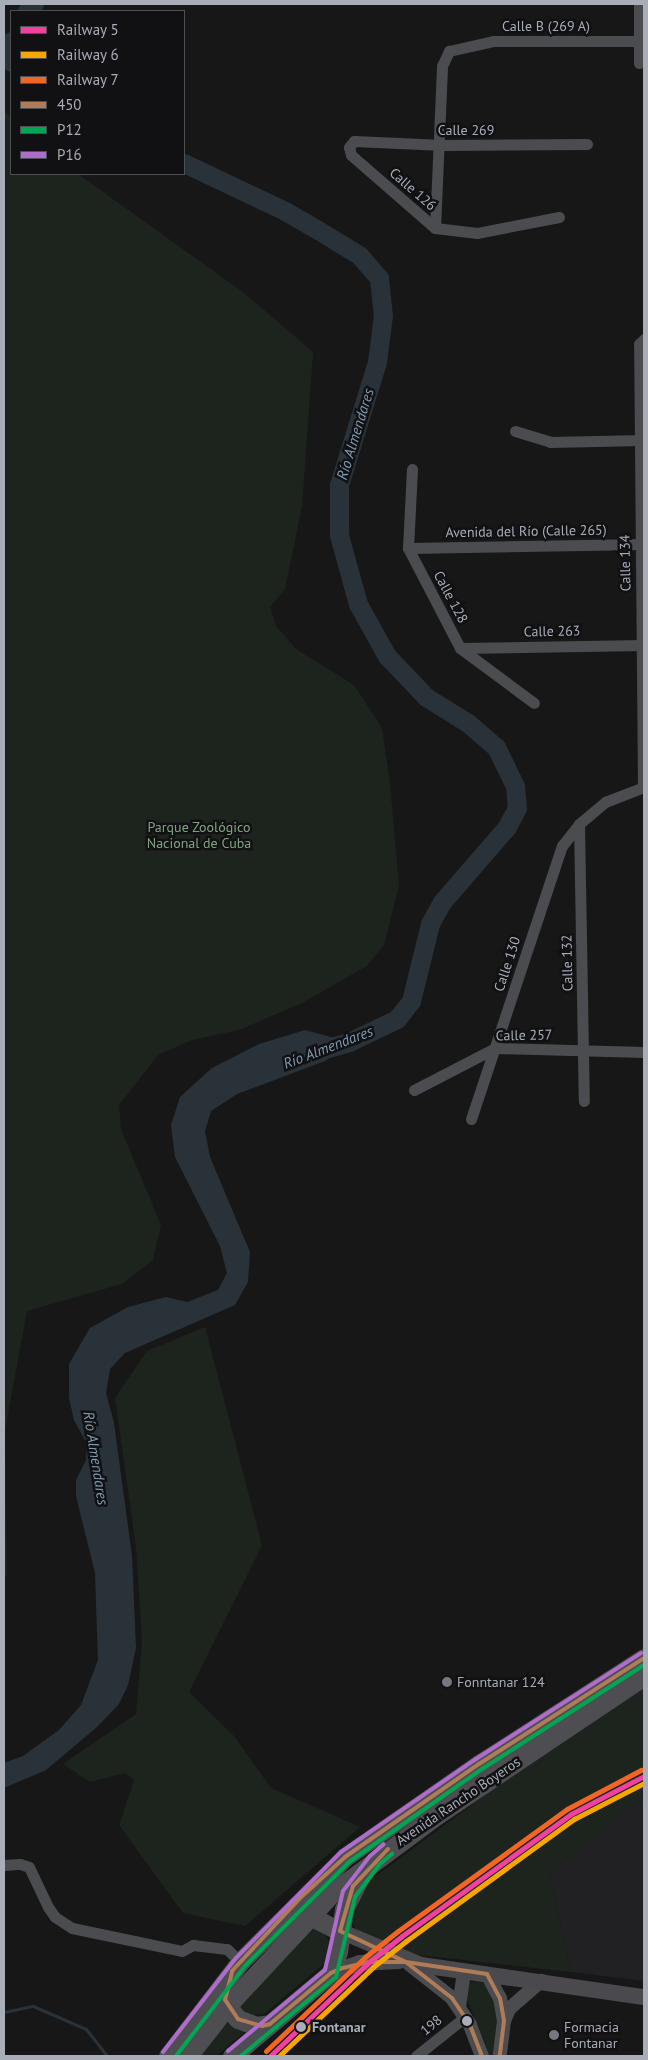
<!DOCTYPE html>
<html>
<head>
<meta charset="utf-8">
<style>
  body { margin:0 }
  #map { position:relative; width:648px; height:2060px; overflow:hidden; background:#171717; font-family:"PT Sans",sans-serif }
  div>[style] { position:absolute }
  .built>* { inset:0; background:#212123 }
  .green>* { inset:0; background:#1d241e }
  .water>* { inset:0; background:#2a3239 }
  .stream>* { height:3px; margin:-1.5px; padding:0 1.5px; transform-origin:1.5px; border-radius:1.5px; background:#2a3239 }
  .river>* { height:19px; margin:-9.5px; padding:0 9.5px; transform-origin:9.5px; border-radius:9.5px; background:#2a3239 }
  .minor>* { height:11px; margin:-5.5px; padding:0 5.5px; transform-origin:5.5px; border-radius:5.5px; background:#4b4c50 }
  .tertiary>* { height:14px; margin:-7px; padding:0 7px; transform-origin:7px; border-radius:7px; background:#4b4c50 }
  .secondary>* { height:16px; margin:-8px; padding:0 8px; transform-origin:8px; border-radius:8px; background:#4a4a4e }
  .trunk>* { height:19px; margin:-9.5px; padding:0 9.5px; transform-origin:9.5px; border-radius:9.5px; background:#4e4e52 }
  .bus-1>* { height:4px; margin:-2px; padding:0 2px; transform-origin:2px; border-radius:2px; background:#b07c57 }
  .bus-2>* { height:4px; margin:-2px; padding:0 2px; transform-origin:2px; border-radius:2px; background:#00a651 }
  .bus-3>* { height:4px; margin:-2px; padding:0 2px; transform-origin:2px; border-radius:2px; background:#b06ccc }
  .rail-1>* { height:5px; margin:-2.5px; padding:0 2.5px; transform-origin:2.5px; border-radius:2.5px; background:#f240a1 }
  .rail-2>* { height:5px; margin:-2.5px; padding:0 2.5px; transform-origin:2.5px; border-radius:2.5px; background:#f7a600 }
  .rail-3>* { height:5px; margin:-2.5px; padding:0 2.5px; transform-origin:2.5px; border-radius:2.5px; background:#f26522 }
  .dots>* { width:14px; height:14px; translate:-50% -50%; box-sizing:border-box; border:2px solid #111113; border-radius:50% }
  span { translate:-50% -50%; white-space:nowrap; text-align:center; line-height:1.15; -webkit-text-stroke:5px #111113; paint-order:stroke }
  .street-label { font-size:14px; color:#a8adb8 }
  .park-label { font-size:14px; color:#7fa381 }
  .poi-label { font-size:14px; color:#a8adb8 }
  .left { translate:0 -50%; text-align:left }
  .stop-label { font-size:14px; color:#a8adb8; font-weight:700 }
  .water-label { font-size:15px; color:#7f9bb3; font-style:italic }
  .frame { position:absolute; inset:0; border:5px solid #a8adb8; pointer-events:none }
  .legend { position:absolute; left:10px; top:10px; width:175px; height:165px; box-sizing:border-box; background:#111113; border:1px solid #4d4f55; margin:0; padding:6px 9px; list-style:none; font-size:15px; color:#a8adb8 }
  .legend li { display:flex; align-items:center; gap:10px; height:25px }
  .legend b { width:25px; border:1px solid #4d4f55 }
</style>
</head>
<body>
<div id="map">
  <div class="built">
    <div style="clip-path:polygon(644px 1798px,644px 1981px,571px 1972px,549px 1872px)"></div>
  </div>
  <div class="green">
    <div style="clip-path:polygon(4px 110px,11px 119px,11px 174px,78px 174px,243px 292px,313px 352px,302px 506px,285px 589px,270px 607px,276px 626px,296px 649px,354px 685px,382px 728px,390px 783px,399px 885px,384px 945px,367px 966px,302px 1003px,239px 1030px,192px 1040px,158px 1055px,119px 1105px,121px 1129px,161px 1225px,153px 1260px,122px 1284px,27px 1311px,5px 1430px,7px 1573px,4px 1581px)"></div>
    <div style="clip-path:polygon(205px 1327px,262px 1545px,189px 1692px,234px 1736px,271px 1788px,360px 1827px,245px 1926px,183px 1913px,119px 1825px,134px 1780px,125px 1773px,90px 1782px,63px 1764px,136px 1714px,142px 1641px,136px 1547px,115px 1398px,147px 1351px)"></div>
    <div style="clip-path:polygon(644px 1687px,644px 1798px,549px 1872px,571px 1972px,401px 1953px,357px 1932px,352px 1922px,353px 1910px,364px 1885px,504px 1781px)"></div>
    <div style="clip-path:polygon(310px 1922px,322px 1929px,329px 1941px,325px 1963px,264px 2014px,249px 2015px,236px 2007px)"></div>
    <div style="clip-path:polygon(476px 1981px,484px 1983px,494px 1993px,500px 2014px,494px 2056px,488px 2056px,486px 2044px,464px 1993px,467px 1983px)"></div>
    <div style="clip-path:polygon(222px 2017px,247px 2030px,216px 2056px,192px 2056px)"></div>
  </div>
  <div class="water">
    <div style="clip-path:polygon(305px 1030px,349px 1042px,325px 1061px,237px 1094px,211px 1111px,205px 1131px,210px 1157px,250px 1252px,248px 1282px,235px 1305px,125px 1353px,110px 1369px,106px 1393px,114px 1423px,132px 1556px,136px 1648px,128px 1685px,119px 1704px,97px 1727px,46px 1770px,4px 1788px,4px 1763px,23px 1756px,59px 1730px,81px 1705px,98px 1660px,95px 1573px,76px 1496px,76px 1480px,86px 1460px,87px 1444px,74px 1420px,69px 1398px,69px 1364px,90px 1328px,128px 1307px,166px 1297px,187px 1302px,218px 1290px,227px 1273px,220px 1246px,175px 1157px,171px 1125px,180px 1097px,212px 1068px,259px 1044px)"></div>
  </div>
  <div class="stream">
    <div style="left:4px;top:2012px;width:30px;rotate:-12deg"></div>
    <div style="left:33px;top:2006px;width:58px;rotate:23.5deg"></div>
    <div style="left:86px;top:2029px;width:34px;rotate:52deg"></div>
  </div>
  <div class="river">
    <div style="left:27px;top:11px;width:10px;rotate:-45deg"></div>
    <div style="left:11px;top:41px;width:7px;rotate:117deg"></div>
    <div style="left:8px;top:47px;width:15px;rotate:79deg"></div>
    <div style="left:184px;top:163px;width:112px;rotate:25.4deg"></div>
    <div style="left:285px;top:211px;width:38px;rotate:30deg"></div>
    <div style="left:318px;top:230px;width:48px;rotate:31.4deg"></div>
    <div style="left:359px;top:255px;width:30px;rotate:49deg"></div>
    <div style="left:379px;top:278px;width:37px;rotate:84deg"></div>
    <div style="left:383px;top:315px;width:47px;rotate:97.3deg"></div>
    <div style="left:377px;top:362px;width:129px;rotate:107.2deg"></div>
    <div style="left:339px;top:485px;width:50px;rotate:90deg"></div>
    <div style="left:339px;top:535px;width:72px;rotate:74.6deg"></div>
    <div style="left:358px;top:604px;width:60px;rotate:60.9deg"></div>
    <div style="left:387px;top:656px;width:57px;rotate:46.4deg"></div>
    <div style="left:426px;top:697px;width:49px;rotate:31.8deg"></div>
    <div style="left:468px;top:723px;width:37px;rotate:41deg"></div>
    <div style="left:496px;top:747px;width:43px;rotate:64deg"></div>
    <div style="left:515px;top:786px;width:22px;rotate:85deg"></div>
    <div style="left:517px;top:808px;width:21px;rotate:118deg"></div>
    <div style="left:507px;top:827px;width:99px;rotate:130.9deg"></div>
    <div style="left:442px;top:902px;width:25px;rotate:119deg"></div>
    <div style="left:430px;top:924px;width:79px;rotate:103.9deg"></div>
    <div style="left:411px;top:1001px;width:23px;rotate:128deg"></div>
    <div style="left:397px;top:1019px;width:53px;rotate:154.4deg"></div>
    <div style="left:349px;top:1042px;width:25px;rotate:164deg"></div>
  </div>
  <div class="minor">
    <div style="left:639px;top:4px;width:59px;rotate:90deg"></div>
    <div style="left:559px;top:217px;width:84px;rotate:169deg"></div>
    <div style="left:477px;top:233px;width:42px;rotate:-173.2deg"></div>
    <div style="left:435px;top:228px;width:111px;rotate:-139deg"></div>
    <div style="left:351px;top:155px;width:8px;rotate:-104deg"></div>
    <div style="left:349px;top:147px;width:8px;rotate:-50deg"></div>
    <div style="left:354px;top:141px;width:89px;rotate:2.6deg"></div>
    <div style="left:443px;top:145px;width:144px;rotate:-0.4deg"></div>
    <div style="left:435px;top:228px;width:162px;rotate:-87.5deg"></div>
    <div style="left:442px;top:66px;width:17px;rotate:-65deg"></div>
    <div style="left:449px;top:51px;width:45px;rotate:-12.8deg"></div>
    <div style="left:493px;top:41px;width:151px"></div>
    <div style="left:515px;top:431px;width:37px;rotate:17deg"></div>
    <div style="left:550px;top:442px;width:94px;rotate:-1.2deg"></div>
    <div style="left:412px;top:469px;width:79px;rotate:92.9deg"></div>
    <div style="left:408px;top:548px;width:113px;rotate:62.5deg"></div>
    <div style="left:460px;top:648px;width:92px;rotate:36.6deg"></div>
    <div style="left:408px;top:548px;width:236px;rotate:-1deg"></div>
    <div style="left:460px;top:648px;width:184px;rotate:-0.9deg"></div>
    <div style="left:643px;top:787px;width:443px;rotate:-90.5deg"></div>
    <div style="left:639px;top:344px;width:7px;rotate:-45deg"></div>
    <div style="left:579px;top:824px;width:277px;rotate:89deg"></div>
    <div style="left:414px;top:1090px;width:91px;rotate:-27.4deg"></div>
    <div style="left:495px;top:1048px;width:149px;rotate:1.5deg"></div>
    <div style="left:471px;top:1119px;width:288px;rotate:-71.6deg"></div>
    <div style="left:562px;top:846px;width:28px;rotate:-52deg"></div>
    <div style="left:579px;top:824px;width:34px;rotate:-40deg"></div>
    <div style="left:605px;top:802px;width:42px;rotate:-21deg"></div>
    <div style="left:4px;top:1865px;width:16px;rotate:-4deg"></div>
    <div style="left:20px;top:1864px;width:9px;rotate:18deg"></div>
    <div style="left:29px;top:1867px;width:44px;rotate:64.6deg"></div>
    <div style="left:48px;top:1907px;width:12px;rotate:55deg"></div>
    <div style="left:55px;top:1917px;width:20px;rotate:33deg"></div>
    <div style="left:72px;top:1928px;width:112px;rotate:11.8deg"></div>
    <div style="left:182px;top:1951px;width:13px;rotate:-29deg"></div>
    <div style="left:193px;top:1945px;width:34px;rotate:7deg"></div>
    <div style="left:227px;top:1949px;width:18px;rotate:45deg"></div>
    <div style="left:416px;top:2056px;width:63px;rotate:-38.5deg"></div>
  </div>
  <div class="tertiary">
    <div style="left:409px;top:1964px;width:55px;rotate:38.3deg"></div>
    <div style="left:452px;top:1998px;width:32px;rotate:56deg"></div>
    <div style="left:470px;top:2025px;width:33px;rotate:69deg"></div>
    <div style="left:487px;top:1974px;width:27px;rotate:62deg"></div>
    <div style="left:500px;top:1998px;width:23px;rotate:80deg"></div>
    <div style="left:504px;top:2021px;width:35px;rotate:97deg"></div>
    <div style="left:459px;top:2007px;width:36px;rotate:-82deg"></div>
    <div style="left:504px;top:2021px;width:13px;rotate:-67deg"></div>
    <div style="left:509px;top:2009px;width:43px;rotate:-41.2deg"></div>
  </div>
  <div class="secondary">
    <div style="left:340px;top:1931px;width:88px;rotate:22.8deg"></div>
    <div style="left:421px;top:1965px;width:225px;rotate:8.2deg"></div>
    <div style="left:331px;top:1973px;width:31px;rotate:-19deg"></div>
    <div style="left:360px;top:1963px;width:39px;rotate:-3deg"></div>
  </div>
  <div class="trunk">
    <div style="left:298px;top:1914px;width:10px;rotate:6deg"></div>
    <div style="left:308px;top:1915px;width:36px;rotate:27deg"></div>
    <div style="left:225px;top:1994px;width:12px;rotate:81deg"></div>
    <div style="left:227px;top:2006px;width:17px;rotate:50deg"></div>
    <div style="left:238px;top:2019px;width:19px;rotate:21deg"></div>
    <div style="left:256px;top:2026px;width:14px;rotate:-8deg"></div>
    <div style="left:168px;top:2056px;width:118px;rotate:-52.5deg"></div>
    <div style="left:240px;top:1962px;width:148px;rotate:-45deg"></div>
    <div style="left:345px;top:1857px;width:163px;rotate:-34.8deg"></div>
    <div style="left:479px;top:1764px;width:196px;rotate:-32.7deg"></div>
    <div style="left:188px;top:2056px;width:63px;rotate:-52deg"></div>
    <div style="left:227px;top:2006px;width:154px;rotate:-47.1deg"></div>
    <div style="left:332px;top:1893px;width:131px;rotate:-36.6deg"></div>
    <div style="left:437px;top:1815px;width:249px;rotate:-33.9deg"></div>
    <div style="left:232px;top:2056px;width:129px;rotate:-40deg"></div>
    <div style="left:331px;top:1973px;width:22px;rotate:-72deg"></div>
    <div style="left:338px;top:1952px;width:43px;rotate:-82.1deg"></div>
    <div style="left:344px;top:1909px;width:37px;rotate:-63deg"></div>
  </div>
  <div class="bus-1">
    <div style="left:388px;top:1849px;width:51px;rotate:133.4deg"></div>
    <div style="left:353px;top:1886px;width:47px;rotate:106.1deg"></div>
    <div style="left:340px;top:1931px;width:73px;rotate:25.2deg"></div>
    <div style="left:406px;top:1962px;width:82px;rotate:8.4deg"></div>
    <div style="left:487px;top:1974px;width:27px;rotate:62deg"></div>
    <div style="left:500px;top:1998px;width:23px;rotate:80deg"></div>
    <div style="left:504px;top:2021px;width:35px;rotate:97deg"></div>
    <div style="left:406px;top:1962px;width:37px;rotate:180deg"></div>
    <div style="left:369px;top:1962px;width:28px;rotate:167deg"></div>
    <div style="left:342px;top:1968px;width:12px;rotate:156deg"></div>
    <div style="left:331px;top:1973px;width:80px;rotate:140.1deg"></div>
    <div style="left:270px;top:2024px;width:8px;rotate:166deg"></div>
    <div style="left:262px;top:2026px;width:25px;rotate:-164deg"></div>
    <div style="left:238px;top:2019px;width:23px;rotate:-124deg"></div>
    <div style="left:225px;top:2000px;width:30px;rotate:-76deg"></div>
    <div style="left:232px;top:1971px;width:100px;rotate:-47deg"></div>
    <div style="left:300px;top:1898px;width:61px;rotate:-42.3deg"></div>
    <div style="left:345px;top:1857px;width:163px;rotate:-34.8deg"></div>
    <div style="left:479px;top:1764px;width:196px;rotate:-32.7deg"></div>
    <div style="left:407px;top:1963px;width:57px;rotate:37.9deg"></div>
    <div style="left:452px;top:1998px;width:32px;rotate:56deg"></div>
    <div style="left:470px;top:2025px;width:33px;rotate:69deg"></div>
  </div>
  <div class="bus-2">
    <div style="left:176px;top:2056px;width:113px;rotate:-52.5deg"></div>
    <div style="left:245px;top:1966px;width:147px;rotate:-45deg"></div>
    <div style="left:349px;top:1862px;width:162px;rotate:-35deg"></div>
    <div style="left:482px;top:1769px;width:193px;rotate:-32.7deg"></div>
    <div style="left:241px;top:2056px;width:124px;rotate:-39.7deg"></div>
    <div style="left:336px;top:1977px;width:82px;rotate:-76.6deg"></div>
    <div style="left:355px;top:1897px;width:41px;rotate:-52.9deg"></div>
    <div style="left:380px;top:1864px;width:16px;rotate:-40deg"></div>
  </div>
  <div class="bus-3">
    <div style="left:228px;top:2051px;width:126px;rotate:-39.9deg"></div>
    <div style="left:325px;top:1970px;width:81px;rotate:-77.2deg"></div>
    <div style="left:343px;top:1891px;width:44px;rotate:-52.4deg"></div>
    <div style="left:370px;top:1856px;width:18px;rotate:-41deg"></div>
    <div style="left:163px;top:2052px;width:119px;rotate:-52.2deg"></div>
    <div style="left:236px;top:1958px;width:149px;rotate:-45.3deg"></div>
    <div style="left:341px;top:1852px;width:164px;rotate:-34.6deg"></div>
    <div style="left:476px;top:1759px;width:196px;rotate:-32.7deg"></div>
  </div>
  <div class="rail-1">
    <div style="left:270px;top:2056px;width:137px;rotate:-43.5deg"></div>
    <div style="left:369px;top:1962px;width:42px;rotate:-38.2deg"></div>
    <div style="left:402px;top:1936px;width:208px;rotate:-35.8deg"></div>
    <div style="left:571px;top:1814px;width:82px;rotate:-27.5deg"></div>
  </div>
  <div class="rail-2">
    <div style="left:279px;top:2056px;width:129px;rotate:-43.4deg"></div>
    <div style="left:373px;top:1967px;width:42px;rotate:-38.2deg"></div>
    <div style="left:406px;top:1941px;width:208px;rotate:-36deg"></div>
    <div style="left:574px;top:1819px;width:79px;rotate:-27.2deg"></div>
  </div>
  <div class="rail-3">
    <div style="left:266px;top:2051px;width:137px;rotate:-43.5deg"></div>
    <div style="left:365px;top:1957px;width:42px;rotate:-38.2deg"></div>
    <div style="left:398px;top:1931px;width:208px;rotate:-35.8deg"></div>
    <div style="left:567px;top:1809px;width:84px;rotate:-27.8deg"></div>
  </div>
  <div class="dots">
    <div style="left:447px;top:1682px;background:#757880"></div>
    <div style="left:467px;top:2021px;background:#a8adb8"></div>
    <div style="left:301px;top:2027px;background:#a8adb8"></div>
    <div style="left:554px;top:2035px;background:#757880"></div>
  </div>
  <div class="street-label">
    <span style="left:546px;top:26px">Calle B (269 A)</span>
    <span style="left:466px;top:130px">Calle 269</span>
    <span style="left:413px;top:189px;rotate:41deg">Calle 126</span>
    <span style="left:526px;top:531px;rotate:-1deg">Avenida del Río (Calle 265)</span>
    <span style="left:625px;top:563px;rotate:-91deg">Calle 134</span>
    <span style="left:451px;top:597px;rotate:62deg">Calle 128</span>
    <span style="left:552px;top:631px;rotate:-1deg">Calle 263</span>
    <span style="left:567px;top:963px;rotate:-91deg">Calle 132</span>
    <span style="left:507px;top:964px;rotate:-72deg">Calle 130</span>
    <span style="left:524px;top:1035px;rotate:-1deg">Calle 257</span>
    <span style="left:458px;top:1801px;rotate:-34deg">Avenida Rancho Boyeros</span>
    <span style="left:431px;top:2025px;rotate:-39deg">198</span>
  </div>
  <div class="park-label">
    <span style="left:199px;top:835px">Parque Zoológico<br>Nacional de Cuba</span>
  </div>
  <div class="poi-label">
    <span class="left" style="left:457px;top:1682px">Fonntanar 124</span>
    <span class="left" style="left:564px;top:2035px">Formacia<br>Fontanar</span>
  </div>
  <div class="stop-label">
    <span class="left" style="left:312px;top:2027px">Fontanar</span>
  </div>
  <div class="water-label">
    <span style="left:355px;top:434px;rotate:-73deg">Río Almendares</span>
    <span style="left:328px;top:1047px;rotate:-21deg">Río Almendares</span>
    <span style="left:96px;top:1458px;rotate:81deg">Río Almendares</span>
  </div>
  <div class="frame"></div>
  <ul class="legend">
  <li><b style="height:6px;background:#f240a1"></b>Railway 5</li>
  <li><b style="height:6px;background:#f7a600"></b>Railway 6</li>
  <li><b style="height:6px;background:#f26522"></b>Railway 7</li>
  <li><b style="height:6px;background:#b07c57"></b>450</li>
  <li><b style="height:6px;background:#00a651"></b>P12</li>
  <li><b style="height:6px;background:#b06ccc"></b>P16</li>
  </ul>
</div>
</body>
</html>
